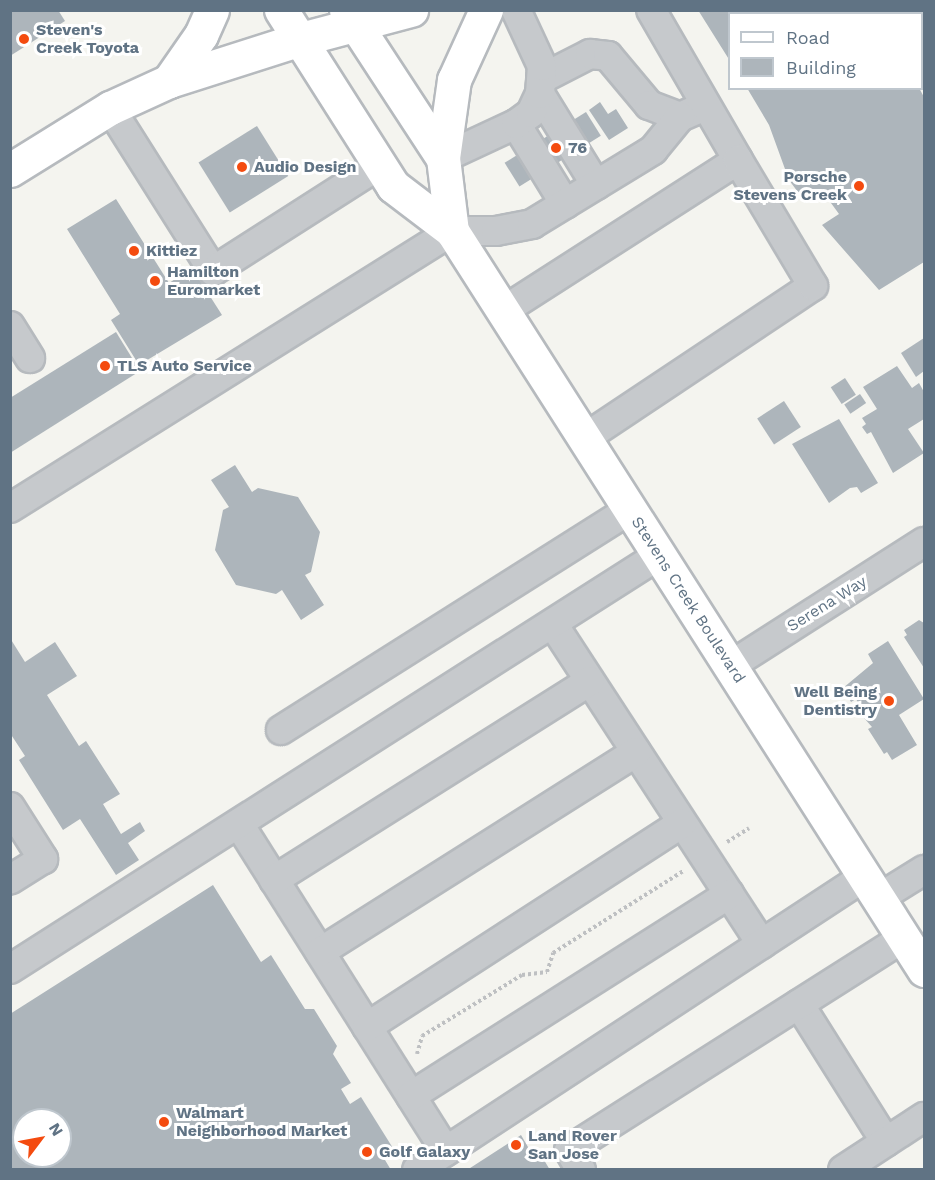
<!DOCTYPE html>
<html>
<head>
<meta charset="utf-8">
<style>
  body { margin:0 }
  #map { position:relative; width:935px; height:1180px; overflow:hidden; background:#f4f4ef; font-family:"Work Sans",sans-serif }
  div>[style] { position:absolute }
  .building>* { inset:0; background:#adb5bb; transform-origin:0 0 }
  .path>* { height:4px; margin-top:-2px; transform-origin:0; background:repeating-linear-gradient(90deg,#bec0c2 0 3px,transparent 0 6px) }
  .roads { filter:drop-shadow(2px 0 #b6babe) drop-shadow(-2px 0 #b6babe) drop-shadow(0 2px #b6babe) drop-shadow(0 -2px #b6babe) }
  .minor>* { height:28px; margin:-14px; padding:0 14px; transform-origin:14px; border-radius:14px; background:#c6c9cc }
  .major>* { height:33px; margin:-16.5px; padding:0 16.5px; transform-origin:16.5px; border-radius:16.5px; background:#fff }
  .dots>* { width:16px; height:16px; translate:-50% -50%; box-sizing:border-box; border:3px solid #fff; border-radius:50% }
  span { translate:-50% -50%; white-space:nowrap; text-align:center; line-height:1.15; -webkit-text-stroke:6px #fff; paint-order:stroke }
  .poi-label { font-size:16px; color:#607384; font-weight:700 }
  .left { translate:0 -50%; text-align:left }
  .right { translate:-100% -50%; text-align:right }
  .street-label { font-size:16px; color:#607384 }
  .frame { position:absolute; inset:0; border:12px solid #607384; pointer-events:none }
  .legend { position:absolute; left:728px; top:12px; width:195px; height:78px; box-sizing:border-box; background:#fff; border:2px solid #bfc7ce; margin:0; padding:8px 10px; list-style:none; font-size:18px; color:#607384 }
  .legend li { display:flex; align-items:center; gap:12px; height:30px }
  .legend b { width:30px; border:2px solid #bfc7ce }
  .north { position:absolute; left:12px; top:1108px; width:60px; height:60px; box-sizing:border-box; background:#fff; border:2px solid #bfc7ce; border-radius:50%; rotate:58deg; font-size:16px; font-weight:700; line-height:24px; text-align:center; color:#607384 }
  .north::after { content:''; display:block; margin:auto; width:21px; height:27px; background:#f44b0f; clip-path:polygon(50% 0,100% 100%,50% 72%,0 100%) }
</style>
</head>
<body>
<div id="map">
  <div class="building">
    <div style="clip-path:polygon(10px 10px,58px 10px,65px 21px,10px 56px)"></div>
    <div style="clip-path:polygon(698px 10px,870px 10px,872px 14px,730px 14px,730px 61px)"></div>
    <div style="clip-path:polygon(747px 88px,919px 88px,924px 97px,924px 262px,879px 290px,822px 225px,839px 214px,823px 192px,806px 203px,789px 180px,769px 125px)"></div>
    <div style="clip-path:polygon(600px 102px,608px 114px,616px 109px,628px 128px,609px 140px,589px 110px)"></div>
    <div style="left:586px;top:112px;width:28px;height:96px;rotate:58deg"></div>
    <div style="left:257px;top:126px;width:59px;height:69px;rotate:58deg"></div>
    <div style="clip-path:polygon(116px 199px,169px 283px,192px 268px,222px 315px,139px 365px,111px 320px,120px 314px,67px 229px)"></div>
    <div style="clip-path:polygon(116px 332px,140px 371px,10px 453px,10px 398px)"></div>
    <div style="clip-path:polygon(924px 338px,924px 371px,916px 377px,901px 353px)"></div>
    <div style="clip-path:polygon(897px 366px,912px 388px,919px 383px,924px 392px,924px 419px,908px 429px,924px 453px,893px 473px,871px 432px,867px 434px,862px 427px,866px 424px,862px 418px,877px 409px,863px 387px)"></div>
    <div style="left:845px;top:378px;width:20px;height:17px;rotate:57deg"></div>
    <div style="left:860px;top:394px;width:11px;height:19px;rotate:56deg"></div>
    <div style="left:784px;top:401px;width:31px;height:32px;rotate:57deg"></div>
    <div style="clip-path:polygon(839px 419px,878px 483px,861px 493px,857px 487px,850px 488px,829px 503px,792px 444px)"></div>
    <div style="clip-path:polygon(235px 465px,252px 492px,258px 488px,298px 497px,320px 532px,311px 572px,305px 575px,324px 605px,301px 620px,282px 590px,276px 594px,236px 585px,215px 550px,223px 510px,229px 507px,211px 480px)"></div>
    <div style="clip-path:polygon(919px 620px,924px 623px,924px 668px,904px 637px,907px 635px,904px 630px)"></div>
    <div style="clip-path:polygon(10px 638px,25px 662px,55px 642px,77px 676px,47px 695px,79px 746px,86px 741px,120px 794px,103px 804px,121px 834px,140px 822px,145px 831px,128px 843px,139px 860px,116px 875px,80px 819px,63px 830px,19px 760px,25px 756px,10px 733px)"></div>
    <div style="clip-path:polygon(888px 641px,924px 699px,899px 715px,917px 745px,892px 760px,887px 752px,884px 754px,868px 729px,872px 727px,856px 709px,860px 706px,856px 699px,851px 702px,843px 688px,873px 663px,868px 654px)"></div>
    <div style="clip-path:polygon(evenodd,213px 885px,261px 962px,271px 955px,305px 1009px,314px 1009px,337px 1046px,333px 1054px,351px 1083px,341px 1089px,350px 1104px,361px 1097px,396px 1153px,385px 1160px,391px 1170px,10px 1170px,10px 1014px,213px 885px,24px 1120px,60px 1120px,60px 1156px,24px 1156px,24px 1120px)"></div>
    <div style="clip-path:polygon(521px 1135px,535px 1159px,541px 1155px,550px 1170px,467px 1170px)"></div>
  </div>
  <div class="path">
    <div style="left:727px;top:842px;width:26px;rotate:-32deg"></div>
    <div style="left:417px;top:1054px;width:19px;rotate:-74deg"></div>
    <div style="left:422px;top:1036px;width:117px;rotate:-31.4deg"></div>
    <div style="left:522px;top:975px;width:25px;rotate:-7deg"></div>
    <div style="left:547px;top:972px;width:20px;rotate:-72deg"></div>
    <div style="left:553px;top:953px;width:154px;rotate:-32.2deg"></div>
  </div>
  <div class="roads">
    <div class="minor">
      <div style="left:543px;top:78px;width:53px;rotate:-27.1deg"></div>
      <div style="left:590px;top:54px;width:18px;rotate:6deg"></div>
      <div style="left:608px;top:56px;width:64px;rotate:50.1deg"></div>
      <div style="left:649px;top:105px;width:33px;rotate:21deg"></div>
      <div style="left:680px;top:117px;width:17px;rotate:-24deg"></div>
      <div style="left:540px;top:94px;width:107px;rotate:58.4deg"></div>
      <div style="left:110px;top:108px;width:193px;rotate:57.7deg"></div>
      <div style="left:213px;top:271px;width:197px;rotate:-32.6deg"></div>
      <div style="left:516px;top:124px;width:94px;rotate:58.5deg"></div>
      <div style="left:443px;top:158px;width:81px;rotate:-25deg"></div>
      <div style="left:516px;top:124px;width:19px;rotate:-36deg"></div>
      <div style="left:531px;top:113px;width:21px;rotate:-65deg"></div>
      <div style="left:540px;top:94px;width:28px;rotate:-86deg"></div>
      <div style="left:542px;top:66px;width:62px;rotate:-114.9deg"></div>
      <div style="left:503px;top:311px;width:279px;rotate:-32.7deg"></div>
      <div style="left:738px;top:160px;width:173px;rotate:-120.1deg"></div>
      <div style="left:10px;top:326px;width:38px;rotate:58deg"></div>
      <div style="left:585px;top:438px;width:274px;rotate:-33.7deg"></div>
      <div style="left:813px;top:286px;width:147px;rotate:-120.8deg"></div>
      <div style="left:10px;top:508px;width:522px;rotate:-32.08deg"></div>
      <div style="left:452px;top:231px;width:44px"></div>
      <div style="left:496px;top:231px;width:37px;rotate:-11deg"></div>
      <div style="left:532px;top:224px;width:142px;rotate:-31.4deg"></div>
      <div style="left:653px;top:150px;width:43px;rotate:-50.7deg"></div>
      <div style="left:553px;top:624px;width:382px;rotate:56.9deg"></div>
      <div style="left:730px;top:666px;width:230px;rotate:-32.6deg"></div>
      <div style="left:281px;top:730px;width:413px;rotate:-32.3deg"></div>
      <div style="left:10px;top:807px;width:62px;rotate:57.6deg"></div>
      <div style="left:43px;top:859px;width:39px;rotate:148deg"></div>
      <div style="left:239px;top:824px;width:387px;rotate:57.7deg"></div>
      <div style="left:274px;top:880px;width:373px;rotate:-32.2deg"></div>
      <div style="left:879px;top:898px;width:53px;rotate:-31.9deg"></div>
      <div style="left:320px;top:952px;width:374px;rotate:-32.3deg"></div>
      <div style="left:10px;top:969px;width:770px;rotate:-32.53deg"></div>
      <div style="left:799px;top:1004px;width:163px;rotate:57.8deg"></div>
      <div style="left:367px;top:1027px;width:375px;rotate:-32.9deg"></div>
      <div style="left:411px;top:1096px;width:377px;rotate:-32.4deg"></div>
      <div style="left:417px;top:1170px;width:536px;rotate:-33.27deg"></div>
      <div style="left:581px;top:1170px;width:23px;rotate:-121deg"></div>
      <div style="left:569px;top:1150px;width:397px;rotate:-32.4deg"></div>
      <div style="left:843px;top:1170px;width:97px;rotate:-33.2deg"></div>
    </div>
    <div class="major">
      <div style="left:281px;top:10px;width:209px;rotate:57.5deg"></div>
      <div style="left:393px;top:186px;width:74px;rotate:37.3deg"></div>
      <div style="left:452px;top:231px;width:877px;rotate:57.43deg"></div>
      <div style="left:346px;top:10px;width:177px;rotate:56.8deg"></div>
      <div style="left:443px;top:158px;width:74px;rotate:83deg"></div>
      <div style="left:169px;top:81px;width:56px;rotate:-55.2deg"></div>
      <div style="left:201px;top:35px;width:27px;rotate:-66deg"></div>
      <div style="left:443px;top:158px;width:79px;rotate:-82deg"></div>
      <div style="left:454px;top:80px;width:77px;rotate:-65.4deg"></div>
      <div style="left:10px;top:170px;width:118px;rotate:-31.8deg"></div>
      <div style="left:110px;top:108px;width:65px;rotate:-24.6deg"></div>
      <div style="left:169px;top:81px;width:139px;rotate:-17.7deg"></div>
      <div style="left:301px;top:39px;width:114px;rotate:-14.8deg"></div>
    </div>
  </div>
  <div class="dots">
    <div style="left:24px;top:39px;background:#f44b0f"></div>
    <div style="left:556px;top:148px;background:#f44b0f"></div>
    <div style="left:242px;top:167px;background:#f44b0f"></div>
    <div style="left:859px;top:186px;background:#f44b0f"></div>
    <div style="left:134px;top:251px;background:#f44b0f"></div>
    <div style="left:155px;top:281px;background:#f44b0f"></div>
    <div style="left:105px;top:366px;background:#f44b0f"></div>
    <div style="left:889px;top:701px;background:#f44b0f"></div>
    <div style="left:164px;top:1122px;background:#f44b0f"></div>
    <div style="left:516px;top:1145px;background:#f44b0f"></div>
    <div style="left:367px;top:1152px;background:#f44b0f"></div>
  </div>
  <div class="poi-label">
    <span class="left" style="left:36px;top:39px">Steven's<br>Creek Toyota</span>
    <span class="left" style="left:568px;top:148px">76</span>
    <span class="left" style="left:254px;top:167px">Audio Design</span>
    <span class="right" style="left:847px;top:186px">Porsche<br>Stevens Creek</span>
    <span class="left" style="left:146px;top:251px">Kittiez</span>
    <span class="left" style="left:167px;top:281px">Hamilton<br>Euromarket</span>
    <span class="left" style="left:117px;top:366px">TLS Auto Service</span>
    <span class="right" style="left:877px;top:701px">Well Being<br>Dentistry</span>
    <span class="left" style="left:176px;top:1122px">Walmart<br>Neighborhood Market</span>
    <span class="left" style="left:528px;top:1145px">Land Rover<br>San Jose</span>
    <span class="left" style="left:379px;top:1152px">Golf Galaxy</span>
  </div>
  <div class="street-label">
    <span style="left:688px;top:600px;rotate:57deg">Stevens Creek Boulevard</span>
    <span style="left:827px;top:604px;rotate:-32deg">Serena Way</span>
  </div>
  <div class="frame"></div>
  <ul class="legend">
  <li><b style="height:8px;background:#fff"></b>Road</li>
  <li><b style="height:16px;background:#adb5bb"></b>Building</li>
  </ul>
  <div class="north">N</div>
</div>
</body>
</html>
